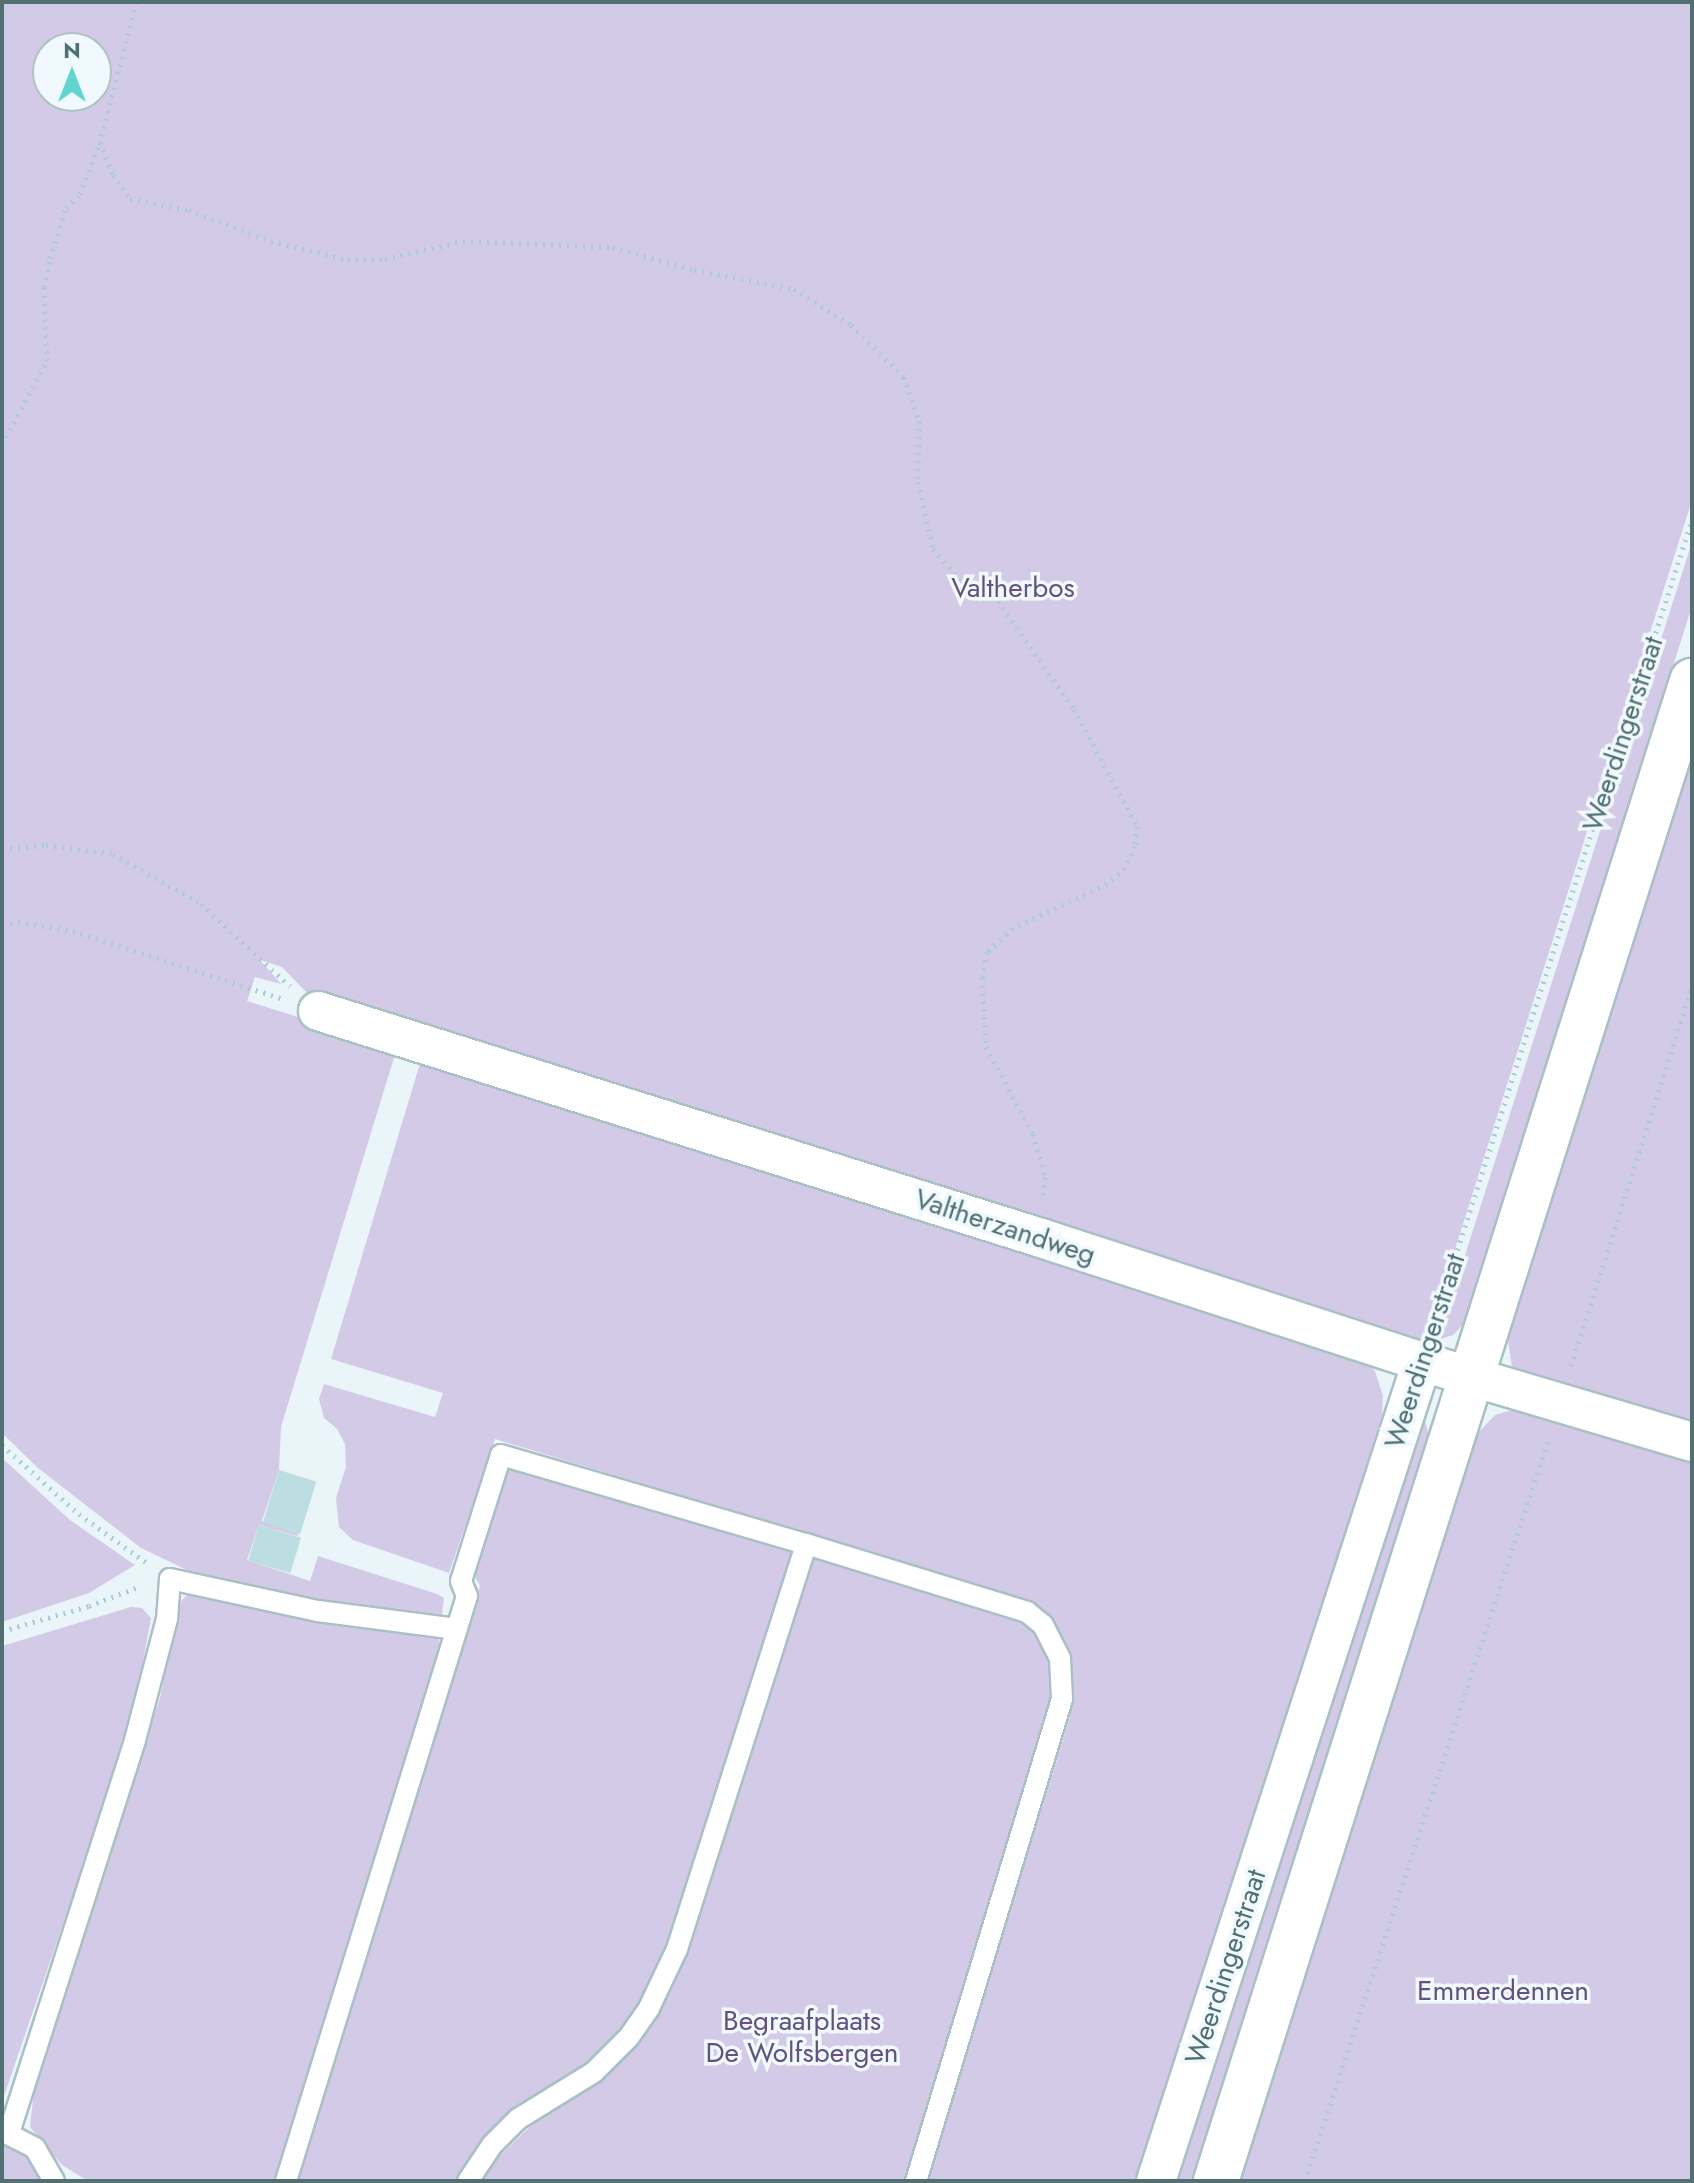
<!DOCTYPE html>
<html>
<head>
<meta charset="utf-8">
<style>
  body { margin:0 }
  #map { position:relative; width:1694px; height:2183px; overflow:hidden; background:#eaf5fa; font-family:Jost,sans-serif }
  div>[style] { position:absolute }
  .green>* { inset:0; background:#d3cae7 }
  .building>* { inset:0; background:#bcdee3; transform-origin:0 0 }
  .path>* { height:5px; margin-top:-2.5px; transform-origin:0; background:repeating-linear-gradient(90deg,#a8cdd2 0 2px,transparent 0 8px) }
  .roads { filter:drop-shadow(2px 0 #a9c0c4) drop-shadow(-2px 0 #a9c0c4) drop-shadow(0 2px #a9c0c4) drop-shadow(0 -2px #a9c0c4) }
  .lane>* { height:20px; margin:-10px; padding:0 10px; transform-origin:10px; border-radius:10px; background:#fff }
  .street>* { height:38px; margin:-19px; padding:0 19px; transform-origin:19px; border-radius:19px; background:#fff }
  .secondary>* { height:44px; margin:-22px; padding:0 22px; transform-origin:22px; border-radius:22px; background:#fff }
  span { translate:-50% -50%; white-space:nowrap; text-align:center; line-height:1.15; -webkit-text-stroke:7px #f0f9fd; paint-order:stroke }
  .park-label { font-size:28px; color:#655082 }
  .street-label { font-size:28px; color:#507072 }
  .frame { position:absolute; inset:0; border:4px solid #507072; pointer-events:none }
  .north { position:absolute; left:32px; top:32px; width:80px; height:80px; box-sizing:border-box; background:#f0f9fd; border:2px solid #b0c2c5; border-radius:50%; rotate:0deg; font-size:22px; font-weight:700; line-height:32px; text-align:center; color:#507072 }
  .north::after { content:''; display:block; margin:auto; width:28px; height:36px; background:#5ed5cf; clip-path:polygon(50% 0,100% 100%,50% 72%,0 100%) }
</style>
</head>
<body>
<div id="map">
  <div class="green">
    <div style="clip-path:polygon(evenodd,2px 2px,1692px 2px,1692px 500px,1425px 1344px,307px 993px,282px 967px,260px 960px,281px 984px,255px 977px,247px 1001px,397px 1048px,281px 1427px,279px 1470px,262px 1521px,299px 1534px,297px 1536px,259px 1525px,247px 1560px,310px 1581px,318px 1556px,437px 1594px,444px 1598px,442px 1615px,361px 1610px,191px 1572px,141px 1548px,38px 1468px,2px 1433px,2px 2px,48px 48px,96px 48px,96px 96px,48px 96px,48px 48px)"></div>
    <div style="clip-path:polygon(1692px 542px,1692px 606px,1465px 1323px,1453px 1335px,1438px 1340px)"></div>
    <div style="clip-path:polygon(1692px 750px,1692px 2181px,1237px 2181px,1475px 1436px,1495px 1415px,1518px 1408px,1507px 1334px)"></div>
    <div style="clip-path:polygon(421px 1060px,1365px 1360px,1375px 1371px,1383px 1396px,1382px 1415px,1140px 2181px,927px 2181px,1070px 1717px,1073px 1676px,1070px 1658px,1042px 1611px,1002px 1593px,495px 1439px,449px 1573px,353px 1540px,339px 1527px,336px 1498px,346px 1467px,345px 1444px,337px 1429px,324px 1418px,319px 1399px,324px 1384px,435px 1417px,443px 1393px,331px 1359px)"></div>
    <div style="clip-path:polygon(1424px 1417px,1430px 1441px,1194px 2181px,1172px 2181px)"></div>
    <div style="clip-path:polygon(2px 1458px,70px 1520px,135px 1565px,89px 1593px,2px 1622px)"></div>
    <div style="clip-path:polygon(512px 1465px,792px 1549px,793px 1553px,669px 1945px,655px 1980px,622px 2033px,603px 2053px,484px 2142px,457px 2181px,291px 2181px,480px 1586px,472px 1572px,505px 1467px)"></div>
    <div style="clip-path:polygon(810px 1553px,1019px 1618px,1040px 1638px,1050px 1659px,1053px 1698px,906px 2181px,480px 2181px,491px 2164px,538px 2119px,599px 2079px,639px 2039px)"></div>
    <div style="clip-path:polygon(191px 1591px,318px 1620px,430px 1634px,439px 1639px,441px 1655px,274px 2181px,88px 2181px,62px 2165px,30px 2127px,36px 2071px,160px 1698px,177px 1615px,182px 1600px)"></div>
    <div style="clip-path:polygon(131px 1607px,142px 1608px,151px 1618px,136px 1700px,117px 1766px,2px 2102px,2px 1646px)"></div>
    <div style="clip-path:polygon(2px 2142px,21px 2152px,35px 2166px,42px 2181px,2px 2181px)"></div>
  </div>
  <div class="building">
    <div style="left:279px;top:1470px;width:39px;height:55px;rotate:17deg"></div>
    <div style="left:259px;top:1525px;width:44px;height:37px;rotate:17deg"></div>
  </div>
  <div class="path">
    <div style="left:136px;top:2px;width:145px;rotate:104.4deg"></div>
    <div style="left:100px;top:142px;width:35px;rotate:68deg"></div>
    <div style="left:113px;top:175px;width:29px;rotate:55deg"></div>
    <div style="left:130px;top:199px;width:60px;rotate:10.6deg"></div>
    <div style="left:189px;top:210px;width:88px;rotate:20.7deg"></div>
    <div style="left:271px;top:241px;width:79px;rotate:13.9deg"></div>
    <div style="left:348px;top:260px;width:37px;rotate:-2deg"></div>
    <div style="left:385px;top:259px;width:80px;rotate:-13deg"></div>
    <div style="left:463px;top:241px;width:150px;rotate:2.3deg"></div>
    <div style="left:613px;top:247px;width:84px;rotate:15.9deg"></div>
    <div style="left:694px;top:270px;width:102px;rotate:10.8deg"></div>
    <div style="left:794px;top:289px;width:67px;rotate:32.3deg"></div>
    <div style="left:851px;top:325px;width:74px;rotate:44.5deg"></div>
    <div style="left:904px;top:377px;width:46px;rotate:71.2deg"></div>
    <div style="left:919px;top:421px;width:61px;rotate:90.9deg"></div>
    <div style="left:918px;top:482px;width:69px;rotate:77.4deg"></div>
    <div style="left:933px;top:549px;width:46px;rotate:49.4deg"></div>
    <div style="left:963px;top:584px;width:39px;rotate:26deg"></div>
    <div style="left:998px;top:601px;width:132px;rotate:54.9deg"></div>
    <div style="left:1074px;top:709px;width:133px;rotate:61.7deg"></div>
    <div style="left:1137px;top:826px;width:20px;rotate:96deg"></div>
    <div style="left:1135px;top:846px;width:24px;rotate:114deg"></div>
    <div style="left:1125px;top:868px;width:24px;rotate:138deg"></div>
    <div style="left:1107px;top:884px;width:104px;rotate:154.9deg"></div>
    <div style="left:1013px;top:928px;width:35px;rotate:137deg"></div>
    <div style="left:987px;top:952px;width:25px;rotate:101deg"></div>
    <div style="left:982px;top:977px;width:70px;rotate:86.7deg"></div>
    <div style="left:986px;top:1047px;width:99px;rotate:61.6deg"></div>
    <div style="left:1033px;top:1134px;width:45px;rotate:74.4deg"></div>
    <div style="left:1045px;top:1177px;width:20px;rotate:96deg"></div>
    <div style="left:2px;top:444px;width:94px;rotate:-61.5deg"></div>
    <div style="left:47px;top:361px;width:74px;rotate:-92.3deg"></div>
    <div style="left:44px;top:287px;width:30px;rotate:-78deg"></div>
    <div style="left:50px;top:258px;width:52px;rotate:-72.3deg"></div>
    <div style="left:66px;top:208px;width:20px;rotate:-45deg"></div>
    <div style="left:80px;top:194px;width:56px;rotate:-69deg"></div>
    <div style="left:2px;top:849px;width:44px;rotate:-5.2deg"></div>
    <div style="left:46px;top:845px;width:68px;rotate:7.7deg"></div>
    <div style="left:113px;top:854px;width:101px;rotate:29.6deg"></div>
    <div style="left:201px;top:904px;width:121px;rotate:42.7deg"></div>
    <div style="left:2px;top:925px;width:16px;rotate:-11deg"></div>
    <div style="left:18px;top:922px;width:56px;rotate:9.3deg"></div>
    <div style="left:73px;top:931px;width:221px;rotate:17.9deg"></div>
    <div style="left:1433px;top:1326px;width:847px;rotate:-72.19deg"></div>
    <div style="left:1571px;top:1366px;width:399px;rotate:-72.3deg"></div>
    <div style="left:2px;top:1445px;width:103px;rotate:41.9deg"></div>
    <div style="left:79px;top:1514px;width:84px;rotate:35.8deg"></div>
    <div style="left:2px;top:1631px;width:91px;rotate:-16deg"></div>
    <div style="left:89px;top:1606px;width:53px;rotate:-21.2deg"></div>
    <div style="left:1305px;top:2181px;width:779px;rotate:-71.82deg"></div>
  </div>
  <div class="roads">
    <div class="lane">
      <div style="left:2px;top:2131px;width:37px;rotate:27deg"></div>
      <div style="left:35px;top:2148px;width:38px;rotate:60deg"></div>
      <div style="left:9px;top:2133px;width:413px;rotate:-72.2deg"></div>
      <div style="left:135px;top:1740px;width:125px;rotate:-75.2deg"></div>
      <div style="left:167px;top:1619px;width:40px;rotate:-85.7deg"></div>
      <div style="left:170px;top:1579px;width:151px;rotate:12.2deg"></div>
      <div style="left:318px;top:1611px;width:140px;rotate:7.4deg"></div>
      <div style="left:286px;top:2181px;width:612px;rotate:-72.81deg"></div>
      <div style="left:467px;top:1596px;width:16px;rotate:-112deg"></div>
      <div style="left:461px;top:1581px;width:132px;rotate:-72.4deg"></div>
      <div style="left:501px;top:1455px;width:318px;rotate:16.3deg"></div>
      <div style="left:468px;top:2181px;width:43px;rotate:-56.3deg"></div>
      <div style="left:492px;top:2145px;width:37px;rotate:-45deg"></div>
      <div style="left:518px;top:2119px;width:89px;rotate:-31.7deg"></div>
      <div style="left:594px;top:2072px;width:49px;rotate:-45deg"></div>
      <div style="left:629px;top:2037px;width:35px;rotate:-55deg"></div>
      <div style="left:649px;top:2008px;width:65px;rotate:-64.6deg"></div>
      <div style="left:677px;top:1949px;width:425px;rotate:-72.3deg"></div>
      <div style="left:806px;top:1544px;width:231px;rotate:17.1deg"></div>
      <div style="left:1027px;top:1612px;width:21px;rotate:39deg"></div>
      <div style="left:1043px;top:1625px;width:38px;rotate:63deg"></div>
      <div style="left:1060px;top:1659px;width:40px;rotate:87.1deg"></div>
      <div style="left:1062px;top:1699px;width:504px;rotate:106.85deg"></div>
    </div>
    <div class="street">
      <div style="left:318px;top:1011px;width:758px;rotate:17.43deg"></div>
      <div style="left:1041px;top:1238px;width:401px;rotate:18deg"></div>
      <div style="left:1422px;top:1362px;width:282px;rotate:16.5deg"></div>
      <div style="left:1156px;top:2181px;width:861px;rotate:-72.01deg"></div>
    </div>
    <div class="secondary">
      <div style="left:1216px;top:2181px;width:1574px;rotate:-72.39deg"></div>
    </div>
  </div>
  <div class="park-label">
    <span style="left:1013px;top:588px">Valtherbos</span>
    <span style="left:1503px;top:1991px">Emmerdennen</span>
    <span style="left:802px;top:2037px">Begraafplaats<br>De Wolfsbergen</span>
  </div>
  <div class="street-label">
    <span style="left:1623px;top:734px;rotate:-72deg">Weerdingerstraat</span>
    <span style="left:1005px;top:1227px;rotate:18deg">Valtherzandweg</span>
    <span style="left:1425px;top:1351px;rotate:-72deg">Weerdingerstraat</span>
    <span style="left:1226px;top:1967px;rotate:-72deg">Weerdingerstraat</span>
  </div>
  <div class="frame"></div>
  <div class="north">N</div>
</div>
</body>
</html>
